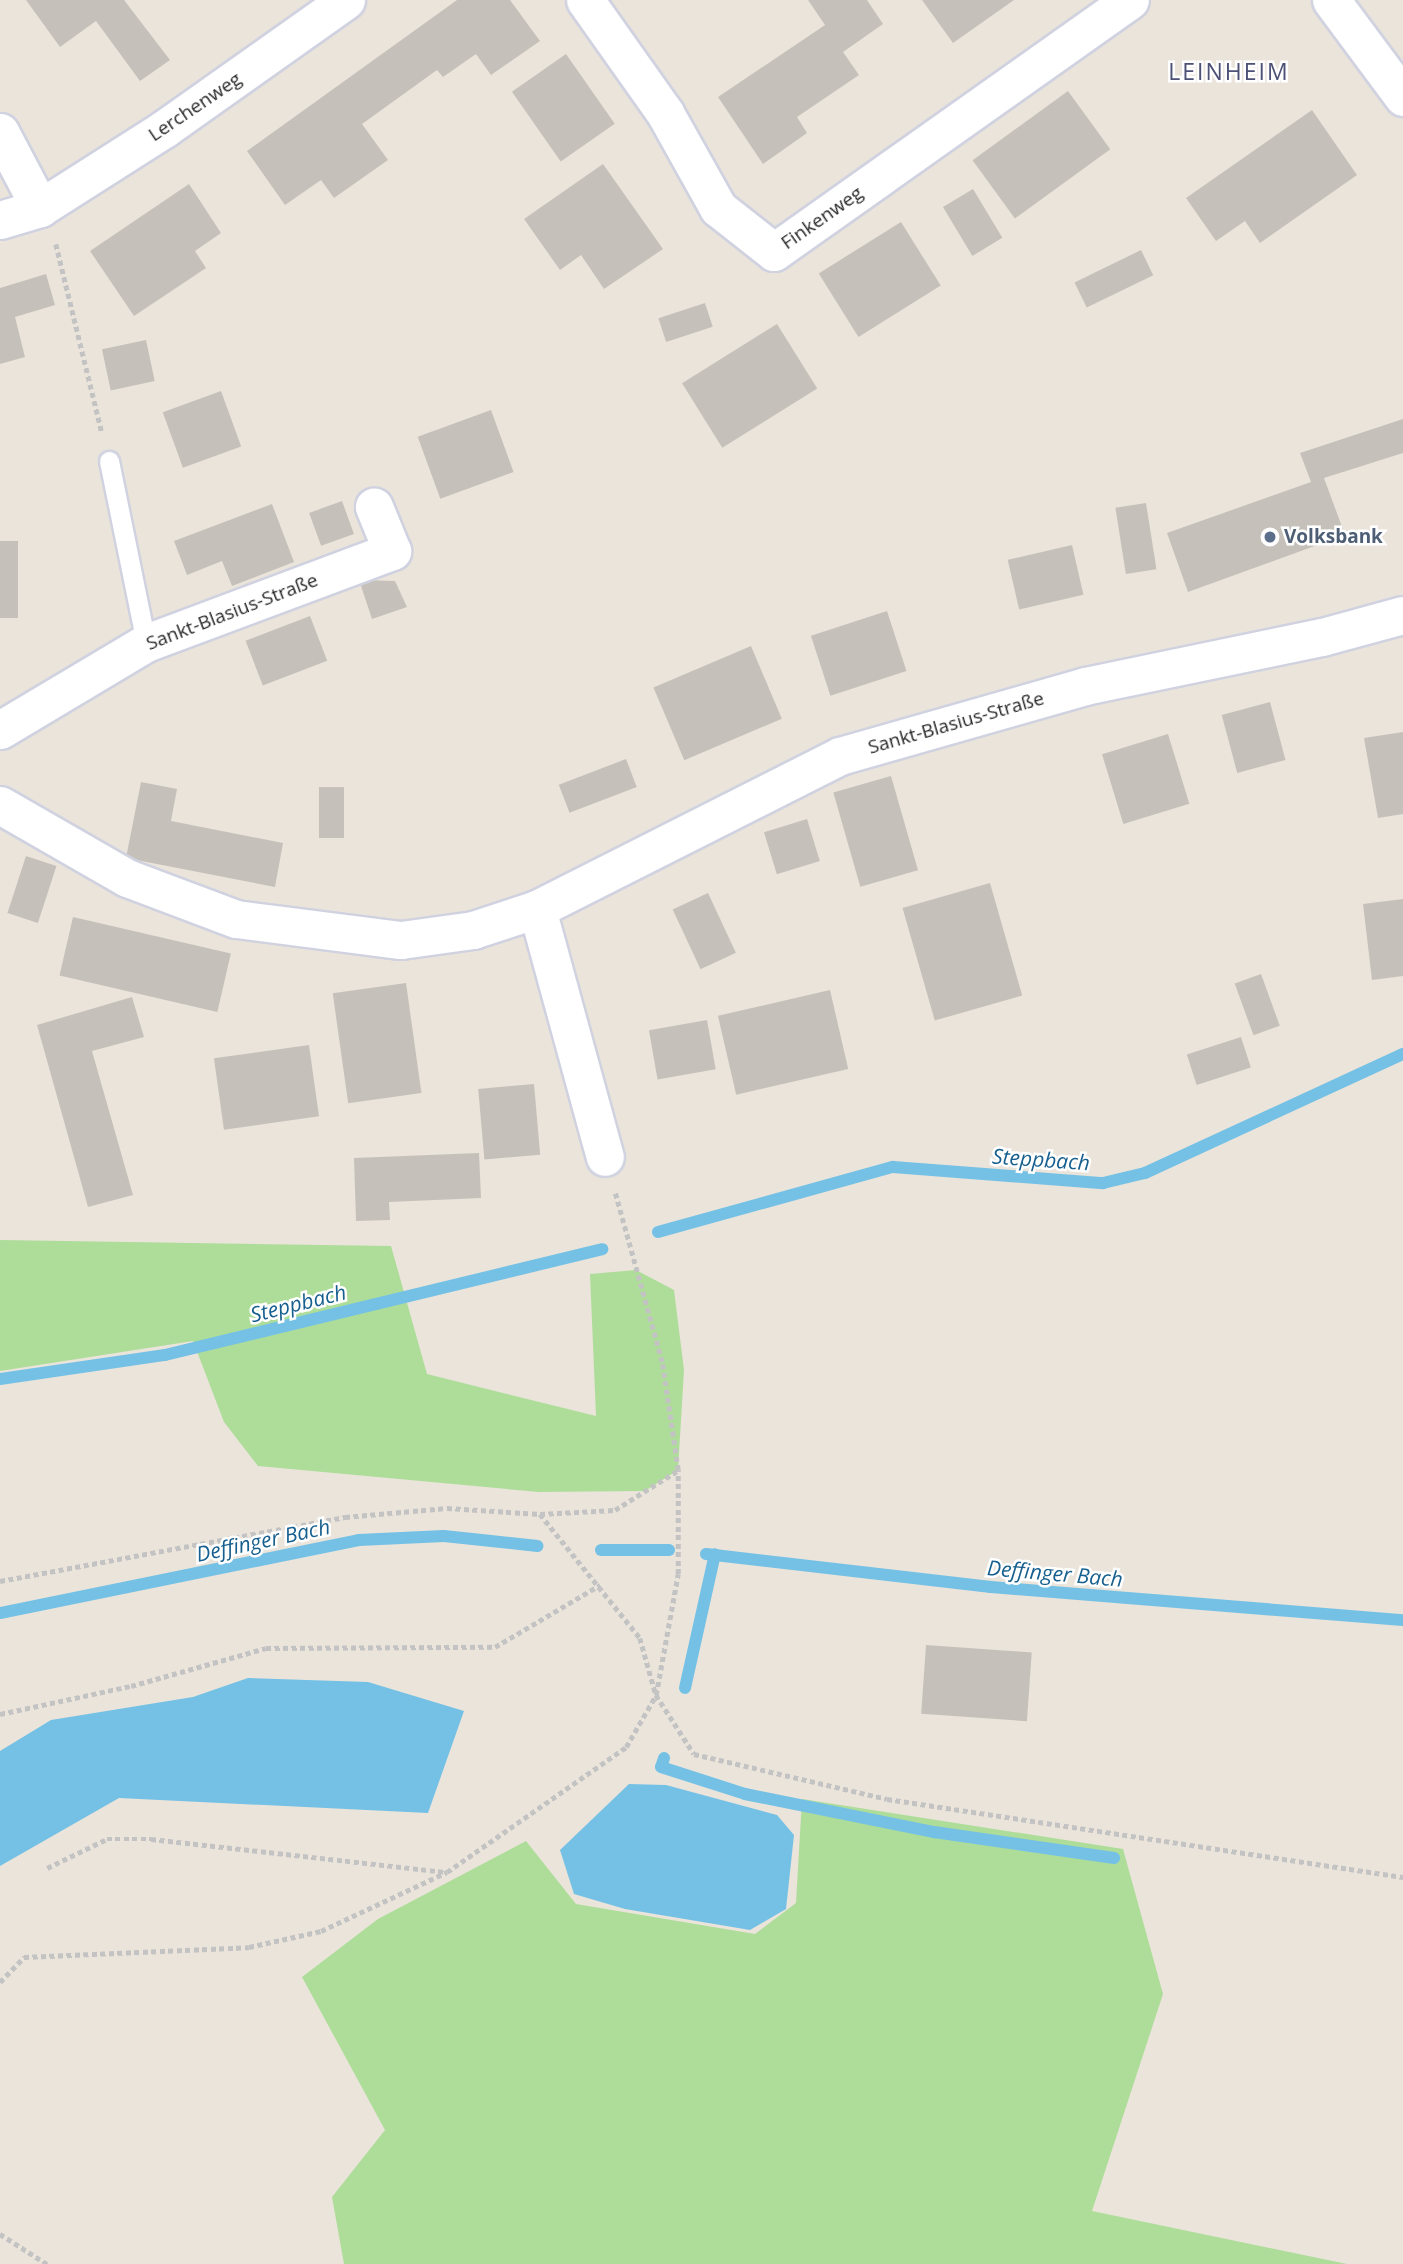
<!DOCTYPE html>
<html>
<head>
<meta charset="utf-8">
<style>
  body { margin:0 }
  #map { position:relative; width:1403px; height:2264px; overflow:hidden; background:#eae4db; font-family:"Open Sans",sans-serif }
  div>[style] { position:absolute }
  .green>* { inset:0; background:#aedd9a }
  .water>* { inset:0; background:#74c1e5 }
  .stream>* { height:12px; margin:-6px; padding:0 6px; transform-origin:6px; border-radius:6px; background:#74c1e5 }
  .building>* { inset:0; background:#c5c1ba; transform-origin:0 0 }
  .path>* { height:4.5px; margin-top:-2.25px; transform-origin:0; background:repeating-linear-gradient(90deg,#c3c3c3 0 5px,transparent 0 8.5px) }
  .roads { filter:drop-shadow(2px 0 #d0d2e0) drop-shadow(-2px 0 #d0d2e0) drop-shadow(0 2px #d0d2e0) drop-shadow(0 -2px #d0d2e0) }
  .lane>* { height:19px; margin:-9.5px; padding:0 9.5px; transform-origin:9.5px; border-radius:9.5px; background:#fff }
  .street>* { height:37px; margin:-18.5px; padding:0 18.5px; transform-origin:18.5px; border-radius:18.5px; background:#fff }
  .dots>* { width:19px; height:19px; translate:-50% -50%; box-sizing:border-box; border:4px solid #fff; border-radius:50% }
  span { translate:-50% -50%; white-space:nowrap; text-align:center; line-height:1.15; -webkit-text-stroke:5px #fff; paint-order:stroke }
  .street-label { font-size:19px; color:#282828 }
  .service-label { font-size:19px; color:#4e5e75; font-weight:700 }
  .left { translate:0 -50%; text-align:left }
  .water-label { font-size:21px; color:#175f8e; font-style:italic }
  .quarter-label { font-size:23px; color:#4c5175; letter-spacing:2px }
</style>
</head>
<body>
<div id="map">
  <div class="green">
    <div style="clip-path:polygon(0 1240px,391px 1246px,427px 1374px,596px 1416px,590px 1274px,636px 1270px,674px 1290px,684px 1370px,678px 1470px,645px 1491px,539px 1492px,258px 1466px,224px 1422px,193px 1341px,0 1371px)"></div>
    <div style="clip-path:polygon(802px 1799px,1123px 1849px,1163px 1994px,1092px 2211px,1347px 2264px,344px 2264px,332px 2197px,385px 2130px,302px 1977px,378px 1919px,526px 1841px,576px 1904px,755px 1934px,796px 1903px)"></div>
  </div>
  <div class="water">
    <div style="clip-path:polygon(248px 1678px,368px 1682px,464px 1711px,428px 1813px,119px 1798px,0 1866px,0 1751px,51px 1720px,193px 1697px)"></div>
    <div style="clip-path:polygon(629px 1784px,666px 1785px,777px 1815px,794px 1835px,786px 1909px,750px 1930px,625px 1909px,574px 1894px,560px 1850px)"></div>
  </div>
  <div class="stream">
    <div style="left:658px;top:1232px;width:244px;rotate:-15.5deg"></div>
    <div style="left:893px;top:1167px;width:211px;rotate:4.4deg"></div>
    <div style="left:1103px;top:1183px;width:43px;rotate:-13.4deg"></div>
    <div style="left:1145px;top:1173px;width:284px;rotate:-24.8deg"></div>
    <div style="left:0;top:1379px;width:167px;rotate:-8.3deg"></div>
    <div style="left:165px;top:1355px;width:450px;rotate:-13.6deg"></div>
    <div style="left:601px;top:1550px;width:68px"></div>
    <div style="left:706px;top:1554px;width:287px;rotate:6.6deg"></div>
    <div style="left:991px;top:1587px;width:413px;rotate:4.6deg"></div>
    <div style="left:0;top:1613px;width:366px;rotate:-11.5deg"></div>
    <div style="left:359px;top:1540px;width:85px;rotate:-2.7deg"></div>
    <div style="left:444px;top:1536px;width:94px;rotate:6.1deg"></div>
    <div style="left:685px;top:1688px;width:137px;rotate:-77.4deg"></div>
    <div style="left:664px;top:1758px;width:9px;rotate:108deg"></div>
    <div style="left:661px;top:1767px;width:88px;rotate:17.8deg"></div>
    <div style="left:745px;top:1794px;width:193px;rotate:11.4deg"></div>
    <div style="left:934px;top:1832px;width:182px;rotate:8.2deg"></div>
  </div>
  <div class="building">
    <div style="clip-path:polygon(26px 0,124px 0,170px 60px,140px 81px,96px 21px,60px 47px)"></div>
    <div style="clip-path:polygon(457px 0,510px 0,540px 41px,491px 75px,476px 54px,443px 77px,437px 70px,362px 124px,388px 160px,334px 198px,321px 180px,285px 205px,247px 151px)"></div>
    <div style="clip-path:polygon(808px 0,867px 0,883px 24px,843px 52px,859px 75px,797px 117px,807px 133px,763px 164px,718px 97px,825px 25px)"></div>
    <div style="clip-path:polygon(922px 0,1014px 0,953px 43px)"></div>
    <div style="left:566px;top:54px;width:85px;height:66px;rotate:55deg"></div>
    <div style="left:1068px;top:91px;width:72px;height:118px;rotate:54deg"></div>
    <div style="clip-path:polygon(1312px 110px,1357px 175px,1260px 243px,1245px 221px,1216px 241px,1186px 198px)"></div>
    <div style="clip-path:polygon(603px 164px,663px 249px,604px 289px,581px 255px,560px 270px,524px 219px)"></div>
    <div style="clip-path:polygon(189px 184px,221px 233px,195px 251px,206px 268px,134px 316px,90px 251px)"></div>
    <div style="left:973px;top:189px;width:57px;height:35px;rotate:59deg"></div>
    <div style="left:901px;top:222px;width:75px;height:97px;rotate:58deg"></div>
    <div style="left:1141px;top:250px;width:28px;height:74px;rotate:64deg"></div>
    <div style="clip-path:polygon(46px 274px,55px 305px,15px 317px,25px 357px,0 364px,0 288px)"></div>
    <div style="left:705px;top:303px;width:25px;height:49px;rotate:72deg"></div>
    <div style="left:777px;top:324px;width:76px;height:112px;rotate:58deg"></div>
    <div style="left:146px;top:340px;width:42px;height:45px;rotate:78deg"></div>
    <div style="left:221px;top:391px;width:59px;height:62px;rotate:70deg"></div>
    <div style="left:491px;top:410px;width:66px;height:78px;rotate:70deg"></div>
    <div style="clip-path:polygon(1403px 419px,1403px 453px,1324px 478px,1345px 535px,1188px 592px,1167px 533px,1311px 482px,1300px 453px)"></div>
    <div style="left:342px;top:501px;width:35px;height:35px;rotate:70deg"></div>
    <div style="left:1146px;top:503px;width:67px;height:31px;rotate:81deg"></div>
    <div style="clip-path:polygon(272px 504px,294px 562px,232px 586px,222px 561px,187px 575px,174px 541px)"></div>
    <div style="left:0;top:541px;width:18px;height:77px"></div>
    <div style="left:1072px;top:545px;width:51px;height:66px;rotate:77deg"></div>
    <div style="clip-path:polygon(359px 580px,395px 581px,407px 607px,372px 619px)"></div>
    <div style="left:887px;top:611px;width:63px;height:80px;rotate:72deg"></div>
    <div style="left:310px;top:616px;width:48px;height:69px;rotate:69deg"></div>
    <div style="left:751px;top:646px;width:79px;height:106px;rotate:67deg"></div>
    <div style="left:1270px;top:702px;width:60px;height:50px;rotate:75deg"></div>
    <div style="clip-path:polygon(1403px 732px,1403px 814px,1378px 818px,1364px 738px)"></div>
    <div style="left:1168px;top:734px;width:73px;height:69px;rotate:73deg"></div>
    <div style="left:626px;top:759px;width:30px;height:72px;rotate:69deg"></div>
    <div style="left:891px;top:776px;width:98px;height:60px;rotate:74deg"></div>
    <div style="clip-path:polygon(141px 782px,177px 789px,171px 821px,283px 843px,275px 887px,126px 858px)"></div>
    <div style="left:319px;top:787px;width:25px;height:51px"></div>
    <div style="left:807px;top:819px;width:44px;height:45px;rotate:73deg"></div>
    <div style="left:26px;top:856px;width:32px;height:60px;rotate:18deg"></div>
    <div style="left:990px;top:883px;width:117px;height:91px;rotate:74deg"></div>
    <div style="left:708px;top:893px;width:66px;height:39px;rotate:65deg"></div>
    <div style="clip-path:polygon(1403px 899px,1403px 976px,1372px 980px,1363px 904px)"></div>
    <div style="left:73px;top:917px;width:162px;height:60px;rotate:13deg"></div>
    <div style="left:1261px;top:974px;width:55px;height:28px;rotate:70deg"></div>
    <div style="left:406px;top:983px;width:111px;height:74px;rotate:82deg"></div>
    <div style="left:830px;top:990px;width:81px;height:115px;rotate:77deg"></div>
    <div style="clip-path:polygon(132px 997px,144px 1037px,92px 1051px,133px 1195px,88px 1207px,37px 1025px)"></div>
    <div style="left:707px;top:1020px;width:50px;height:59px;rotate:80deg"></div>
    <div style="left:1241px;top:1037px;width:32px;height:57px;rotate:72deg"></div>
    <div style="left:309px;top:1045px;width:72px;height:96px;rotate:82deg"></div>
    <div style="left:534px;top:1084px;width:71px;height:56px;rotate:85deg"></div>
    <div style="clip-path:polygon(479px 1153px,481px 1198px,389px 1202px,390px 1220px,356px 1221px,354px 1158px)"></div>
    <div style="left:926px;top:1645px;width:106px;height:69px;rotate:4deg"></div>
  </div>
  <div class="path">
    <div style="left:56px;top:244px;width:195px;rotate:76.3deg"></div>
    <div style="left:540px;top:1514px;width:159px;rotate:51.1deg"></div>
    <div style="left:640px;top:1638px;width:59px;rotate:74.3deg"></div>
    <div style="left:656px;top:1695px;width:70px;rotate:57.2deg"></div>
    <div style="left:694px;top:1754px;width:198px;rotate:13.1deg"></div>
    <div style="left:887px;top:1799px;width:522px;rotate:8.6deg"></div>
    <div style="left:0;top:1581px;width:351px;rotate:-10.5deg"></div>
    <div style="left:345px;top:1517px;width:102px;rotate:-5deg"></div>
    <div style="left:447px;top:1508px;width:93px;rotate:3.7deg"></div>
    <div style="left:540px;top:1514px;width:75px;rotate:-3.1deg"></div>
    <div style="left:615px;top:1510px;width:73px;rotate:-32.2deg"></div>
    <div style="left:0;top:1714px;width:134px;rotate:-12.1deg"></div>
    <div style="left:131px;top:1686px;width:140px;rotate:-15.7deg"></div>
    <div style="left:266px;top:1648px;width:229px;rotate:-0.3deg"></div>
    <div style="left:495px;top:1647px;width:122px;rotate:-30.6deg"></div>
    <div style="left:47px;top:1868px;width:67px;rotate:-25.8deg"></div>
    <div style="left:107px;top:1839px;width:44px"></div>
    <div style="left:151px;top:1839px;width:295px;rotate:6.4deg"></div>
    <div style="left:0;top:1982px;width:35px;rotate:-46deg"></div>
    <div style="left:24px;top:1957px;width:225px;rotate:-2.5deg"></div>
    <div style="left:249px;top:1947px;width:74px;rotate:-12.5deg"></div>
    <div style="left:321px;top:1931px;width:139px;rotate:-25.1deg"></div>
    <div style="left:447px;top:1872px;width:218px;rotate:-34.9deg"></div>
    <div style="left:626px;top:1747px;width:60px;rotate:-60deg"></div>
    <div style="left:656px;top:1695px;width:123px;rotate:-79.7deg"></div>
    <div style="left:678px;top:1574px;width:104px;rotate:-90deg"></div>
    <div style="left:678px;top:1470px;width:109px;rotate:-98.4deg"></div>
    <div style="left:662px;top:1362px;width:176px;rotate:-105.5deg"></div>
    <div style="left:0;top:2234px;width:56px;rotate:32.6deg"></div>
  </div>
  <div class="roads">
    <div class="lane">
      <div style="left:109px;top:461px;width:186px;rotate:78.5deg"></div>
    </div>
    <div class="street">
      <div style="left:585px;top:0;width:138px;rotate:54.7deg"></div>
      <div style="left:665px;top:113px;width:109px;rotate:60.8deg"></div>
      <div style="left:718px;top:208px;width:71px;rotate:38.2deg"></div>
      <div style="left:774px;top:252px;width:436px;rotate:-35.3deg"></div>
      <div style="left:1331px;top:0;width:121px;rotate:53.4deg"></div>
      <div style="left:0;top:132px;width:86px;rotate:62.2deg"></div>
      <div style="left:0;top:220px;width:42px;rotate:-16.7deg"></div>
      <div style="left:40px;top:208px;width:147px;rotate:-32.5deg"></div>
      <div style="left:164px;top:129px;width:223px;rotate:-35.3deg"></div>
      <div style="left:0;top:730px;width:170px;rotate:-30.8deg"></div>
      <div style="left:146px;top:643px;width:263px;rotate:-20.5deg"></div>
      <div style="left:392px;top:551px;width:48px;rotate:-112.2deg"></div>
      <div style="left:0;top:805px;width:146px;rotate:29.9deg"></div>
      <div style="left:127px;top:878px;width:116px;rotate:20.6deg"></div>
      <div style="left:236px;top:919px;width:166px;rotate:7.3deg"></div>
      <div style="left:401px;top:940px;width:73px;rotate:-7.9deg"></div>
      <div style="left:473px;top:930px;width:67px;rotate:-18.2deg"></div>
      <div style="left:537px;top:909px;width:339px;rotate:-26.8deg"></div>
      <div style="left:840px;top:756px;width:255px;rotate:-15.9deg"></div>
      <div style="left:1085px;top:686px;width:242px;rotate:-11.7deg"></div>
      <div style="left:1322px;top:637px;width:84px;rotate:-15.2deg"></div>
      <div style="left:537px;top:909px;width:257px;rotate:74.7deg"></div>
    </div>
  </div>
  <div class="dots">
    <div style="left:1270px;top:537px;background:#5c6f8a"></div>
  </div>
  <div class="street-label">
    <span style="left:195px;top:107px;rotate:-34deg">Lerchenweg</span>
    <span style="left:822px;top:218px;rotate:-35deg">Finkenweg</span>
    <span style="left:232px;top:612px;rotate:-21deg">Sankt-Blasius-Straße</span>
    <span style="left:956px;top:723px;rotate:-16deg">Sankt-Blasius-Straße</span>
  </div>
  <div class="service-label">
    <span class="left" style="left:1284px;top:537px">Volksbank</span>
  </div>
  <div class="water-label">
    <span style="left:1041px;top:1159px;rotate:4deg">Steppbach</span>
    <span style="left:298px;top:1303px;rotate:-14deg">Steppbach</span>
    <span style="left:263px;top:1540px;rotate:-12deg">Deffinger Bach</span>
    <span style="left:1055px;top:1573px;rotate:5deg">Deffinger Bach</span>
  </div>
  <div class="quarter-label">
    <span style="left:1229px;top:71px">LEINHEIM</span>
  </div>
</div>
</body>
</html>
